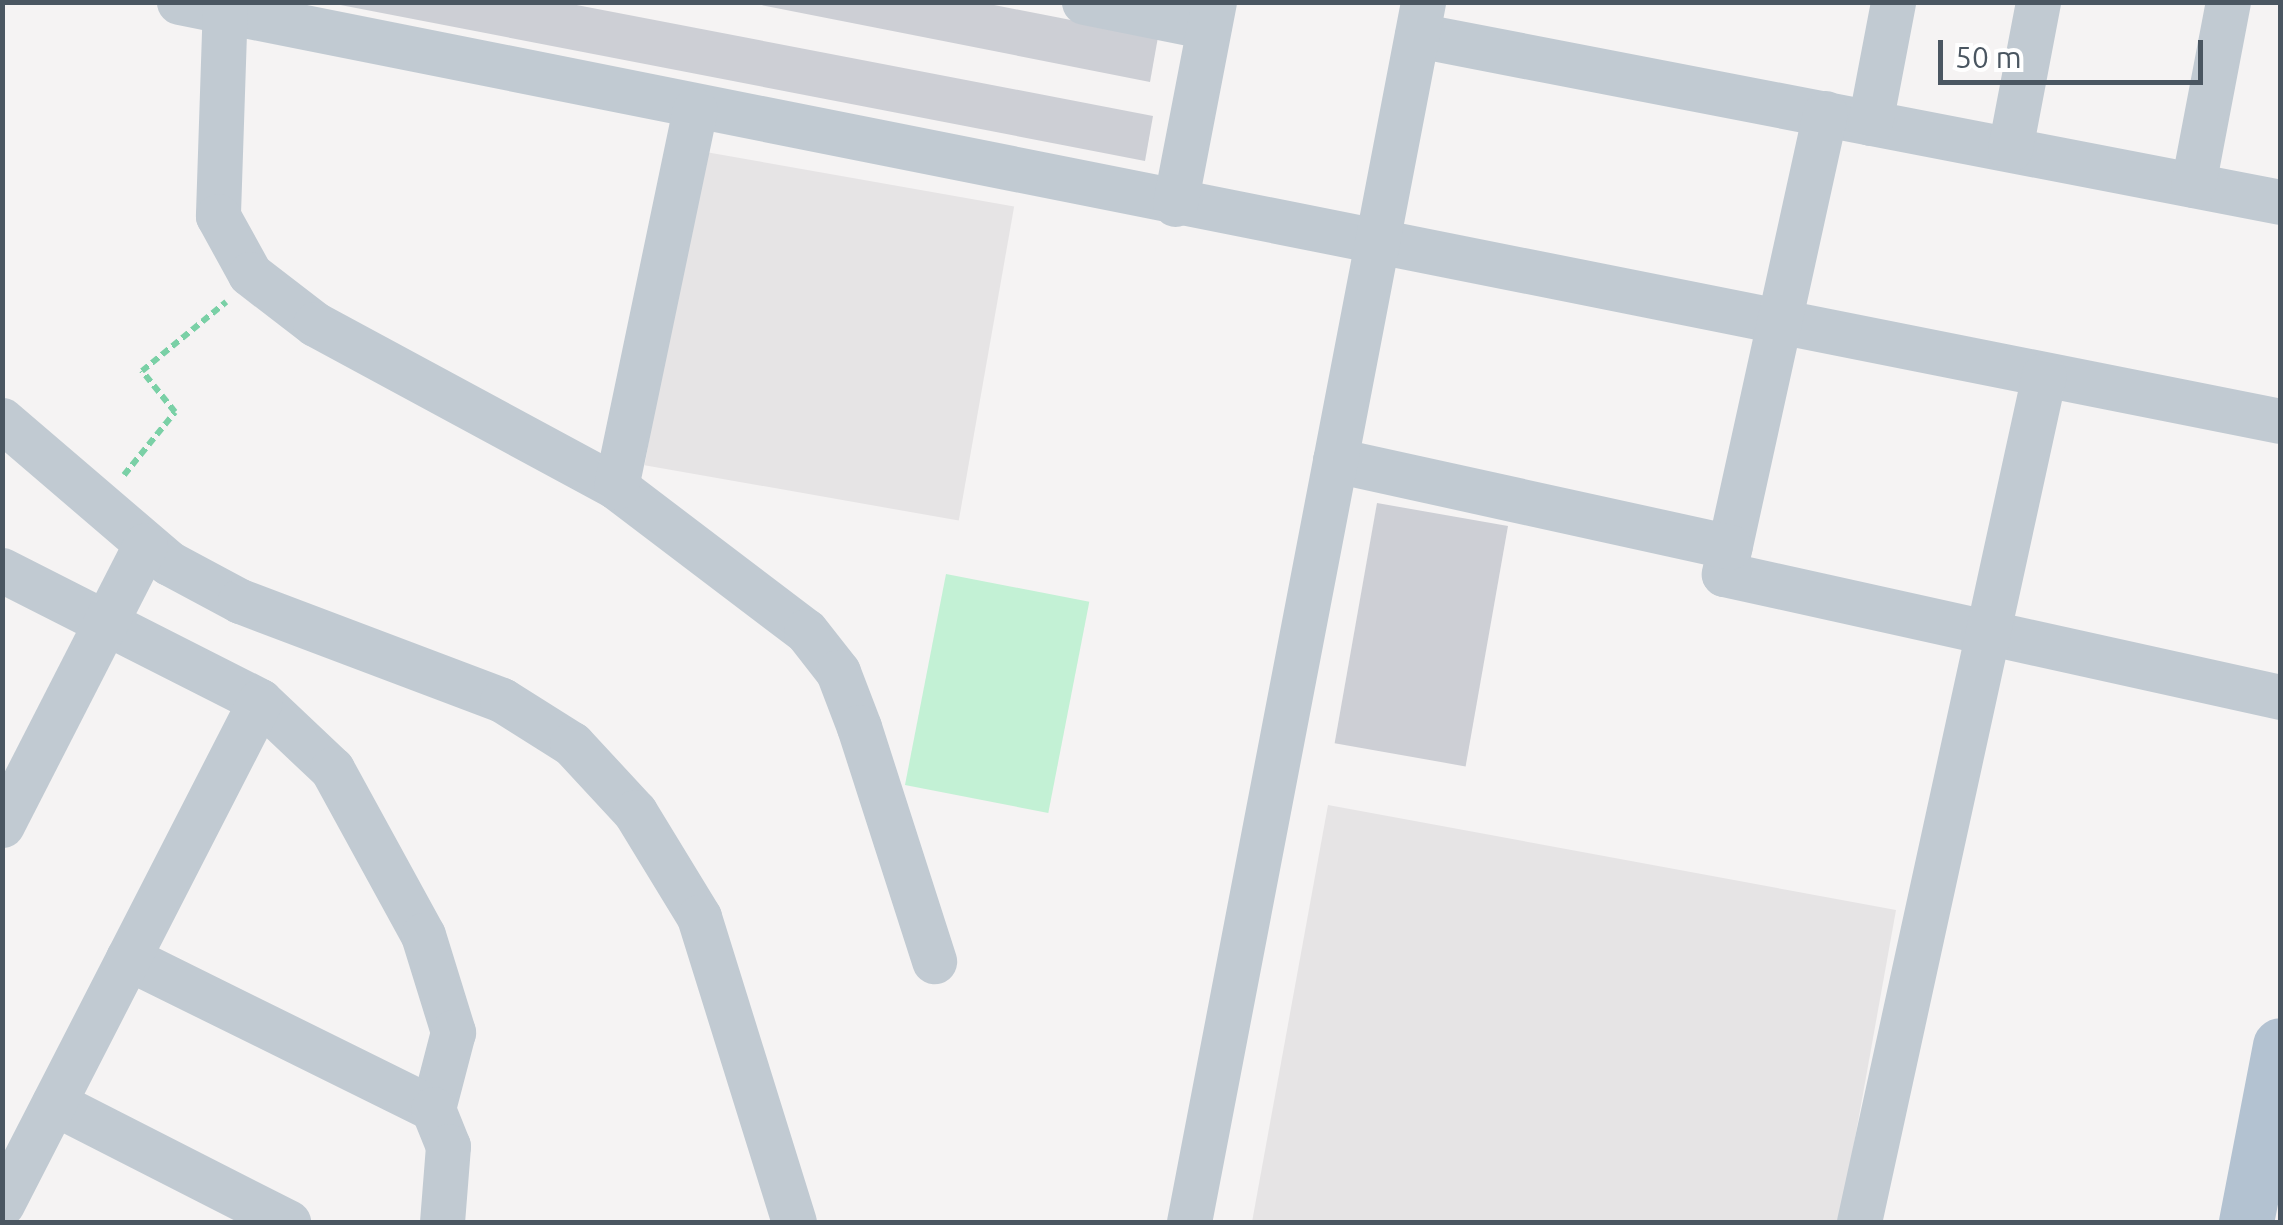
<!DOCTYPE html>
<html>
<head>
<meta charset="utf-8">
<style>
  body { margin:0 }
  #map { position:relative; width:2283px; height:1225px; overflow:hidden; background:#f5f3f3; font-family:Ubuntu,sans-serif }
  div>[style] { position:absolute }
  .education>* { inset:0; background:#e6e4e5; transform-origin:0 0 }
  .green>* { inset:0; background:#c3f1d5; transform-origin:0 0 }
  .building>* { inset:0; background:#cdcfd5; transform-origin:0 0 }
  .path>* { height:6px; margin-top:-3px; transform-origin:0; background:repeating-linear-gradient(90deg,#7ad0a6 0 8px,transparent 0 13px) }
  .minor>* { height:45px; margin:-22.5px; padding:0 22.5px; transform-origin:22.5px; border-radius:22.5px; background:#c1cad2 }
  .major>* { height:55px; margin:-27.5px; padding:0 27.5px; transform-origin:27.5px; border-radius:27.5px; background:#b3c2d1 }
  span { translate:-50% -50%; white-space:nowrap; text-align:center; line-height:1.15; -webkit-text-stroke:8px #fff; paint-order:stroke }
  .frame { position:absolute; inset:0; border:5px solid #4a5661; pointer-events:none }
  .scale { position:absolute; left:1938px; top:40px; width:265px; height:45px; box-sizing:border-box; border:5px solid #4a5661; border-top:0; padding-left:12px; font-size:30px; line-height:35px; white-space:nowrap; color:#4a5661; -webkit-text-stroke:8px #fff; paint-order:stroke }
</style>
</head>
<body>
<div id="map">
  <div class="education">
    <div style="left:700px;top:151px;width:319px;height:319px;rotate:10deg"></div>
    <div style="clip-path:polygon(1328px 805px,1896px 910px,1840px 1222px,1252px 1222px)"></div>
  </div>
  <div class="green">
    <div style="left:946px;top:574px;width:146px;height:215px;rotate:11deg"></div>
  </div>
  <div class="building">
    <div style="clip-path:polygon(325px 2px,561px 2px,1153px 116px,1145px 161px)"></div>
    <div style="clip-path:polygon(746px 2px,979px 2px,1158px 37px,1150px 82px)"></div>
    <div style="left:1377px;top:503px;width:133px;height:244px;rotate:10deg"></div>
  </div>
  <div class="path">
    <div style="left:124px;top:475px;width:81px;rotate:-51deg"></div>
    <div style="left:175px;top:412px;width:53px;rotate:-128.8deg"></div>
    <div style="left:142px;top:371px;width:109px;rotate:-39.4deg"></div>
  </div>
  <div class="minor">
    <div style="left:179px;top:2px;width:2142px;rotate:11.28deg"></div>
    <div style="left:225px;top:2px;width:214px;rotate:91.9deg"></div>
    <div style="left:218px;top:216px;width:66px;rotate:61.1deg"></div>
    <div style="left:250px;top:274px;width:82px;rotate:37.6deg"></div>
    <div style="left:315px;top:324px;width:342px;rotate:28.4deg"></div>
    <div style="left:616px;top:487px;width:238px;rotate:37.2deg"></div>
    <div style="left:806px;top:631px;width:52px;rotate:52deg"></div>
    <div style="left:838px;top:672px;width:59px;rotate:69.1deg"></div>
    <div style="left:859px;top:727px;width:246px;rotate:72.2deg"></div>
    <div style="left:1084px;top:2px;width:127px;rotate:11.3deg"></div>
    <div style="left:1417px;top:35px;width:879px;rotate:10.95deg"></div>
    <div style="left:1825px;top:113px;width:472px;rotate:102.4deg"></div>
    <div style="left:1724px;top:574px;width:569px;rotate:12.47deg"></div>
    <div style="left:1870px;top:123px;width:123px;rotate:-79.2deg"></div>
    <div style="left:2010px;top:149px;width:150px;rotate:-79.2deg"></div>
    <div style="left:2193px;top:185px;width:186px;rotate:-79.2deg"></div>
    <div style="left:1175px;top:204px;width:206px;rotate:-79.1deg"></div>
    <div style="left:2px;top:420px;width:220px;rotate:40.6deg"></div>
    <div style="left:169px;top:563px;width:81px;rotate:28.2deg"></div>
    <div style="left:240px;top:601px;width:280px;rotate:20.7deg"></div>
    <div style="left:502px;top:700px;width:83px;rotate:32.2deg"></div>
    <div style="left:572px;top:744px;width:93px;rotate:47.2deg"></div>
    <div style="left:635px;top:812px;width:123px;rotate:58.6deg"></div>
    <div style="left:699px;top:917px;width:319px;rotate:72.7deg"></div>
    <div style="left:1335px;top:460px;width:404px;rotate:12.4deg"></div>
    <div style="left:616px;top:487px;width:385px;rotate:-78.2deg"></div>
    <div style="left:2px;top:570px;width:289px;rotate:26.9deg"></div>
    <div style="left:260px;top:701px;width:99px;rotate:43.4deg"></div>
    <div style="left:332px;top:769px;width:189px;rotate:61.3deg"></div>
    <div style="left:423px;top:935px;width:102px;rotate:72.8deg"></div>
    <div style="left:453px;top:1032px;width:80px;rotate:104.6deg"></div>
    <div style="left:2px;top:825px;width:314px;rotate:-62.9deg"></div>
    <div style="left:128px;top:958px;width:340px;rotate:26.3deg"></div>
    <div style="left:433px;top:1109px;width:40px;rotate:68deg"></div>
    <div style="left:448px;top:1146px;width:76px;rotate:94.5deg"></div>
    <div style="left:54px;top:1103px;width:263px;rotate:27deg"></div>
    <div style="left:2px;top:1204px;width:565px;rotate:-62.85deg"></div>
    <div style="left:1189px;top:1222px;width:1242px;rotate:-79.14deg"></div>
    <div style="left:1859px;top:1222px;width:867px;rotate:-77.68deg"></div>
  </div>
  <div class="major">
    <div style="left:2246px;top:1222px;width:180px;rotate:-79.1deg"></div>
  </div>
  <div class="frame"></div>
  <div class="scale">50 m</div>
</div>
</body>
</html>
